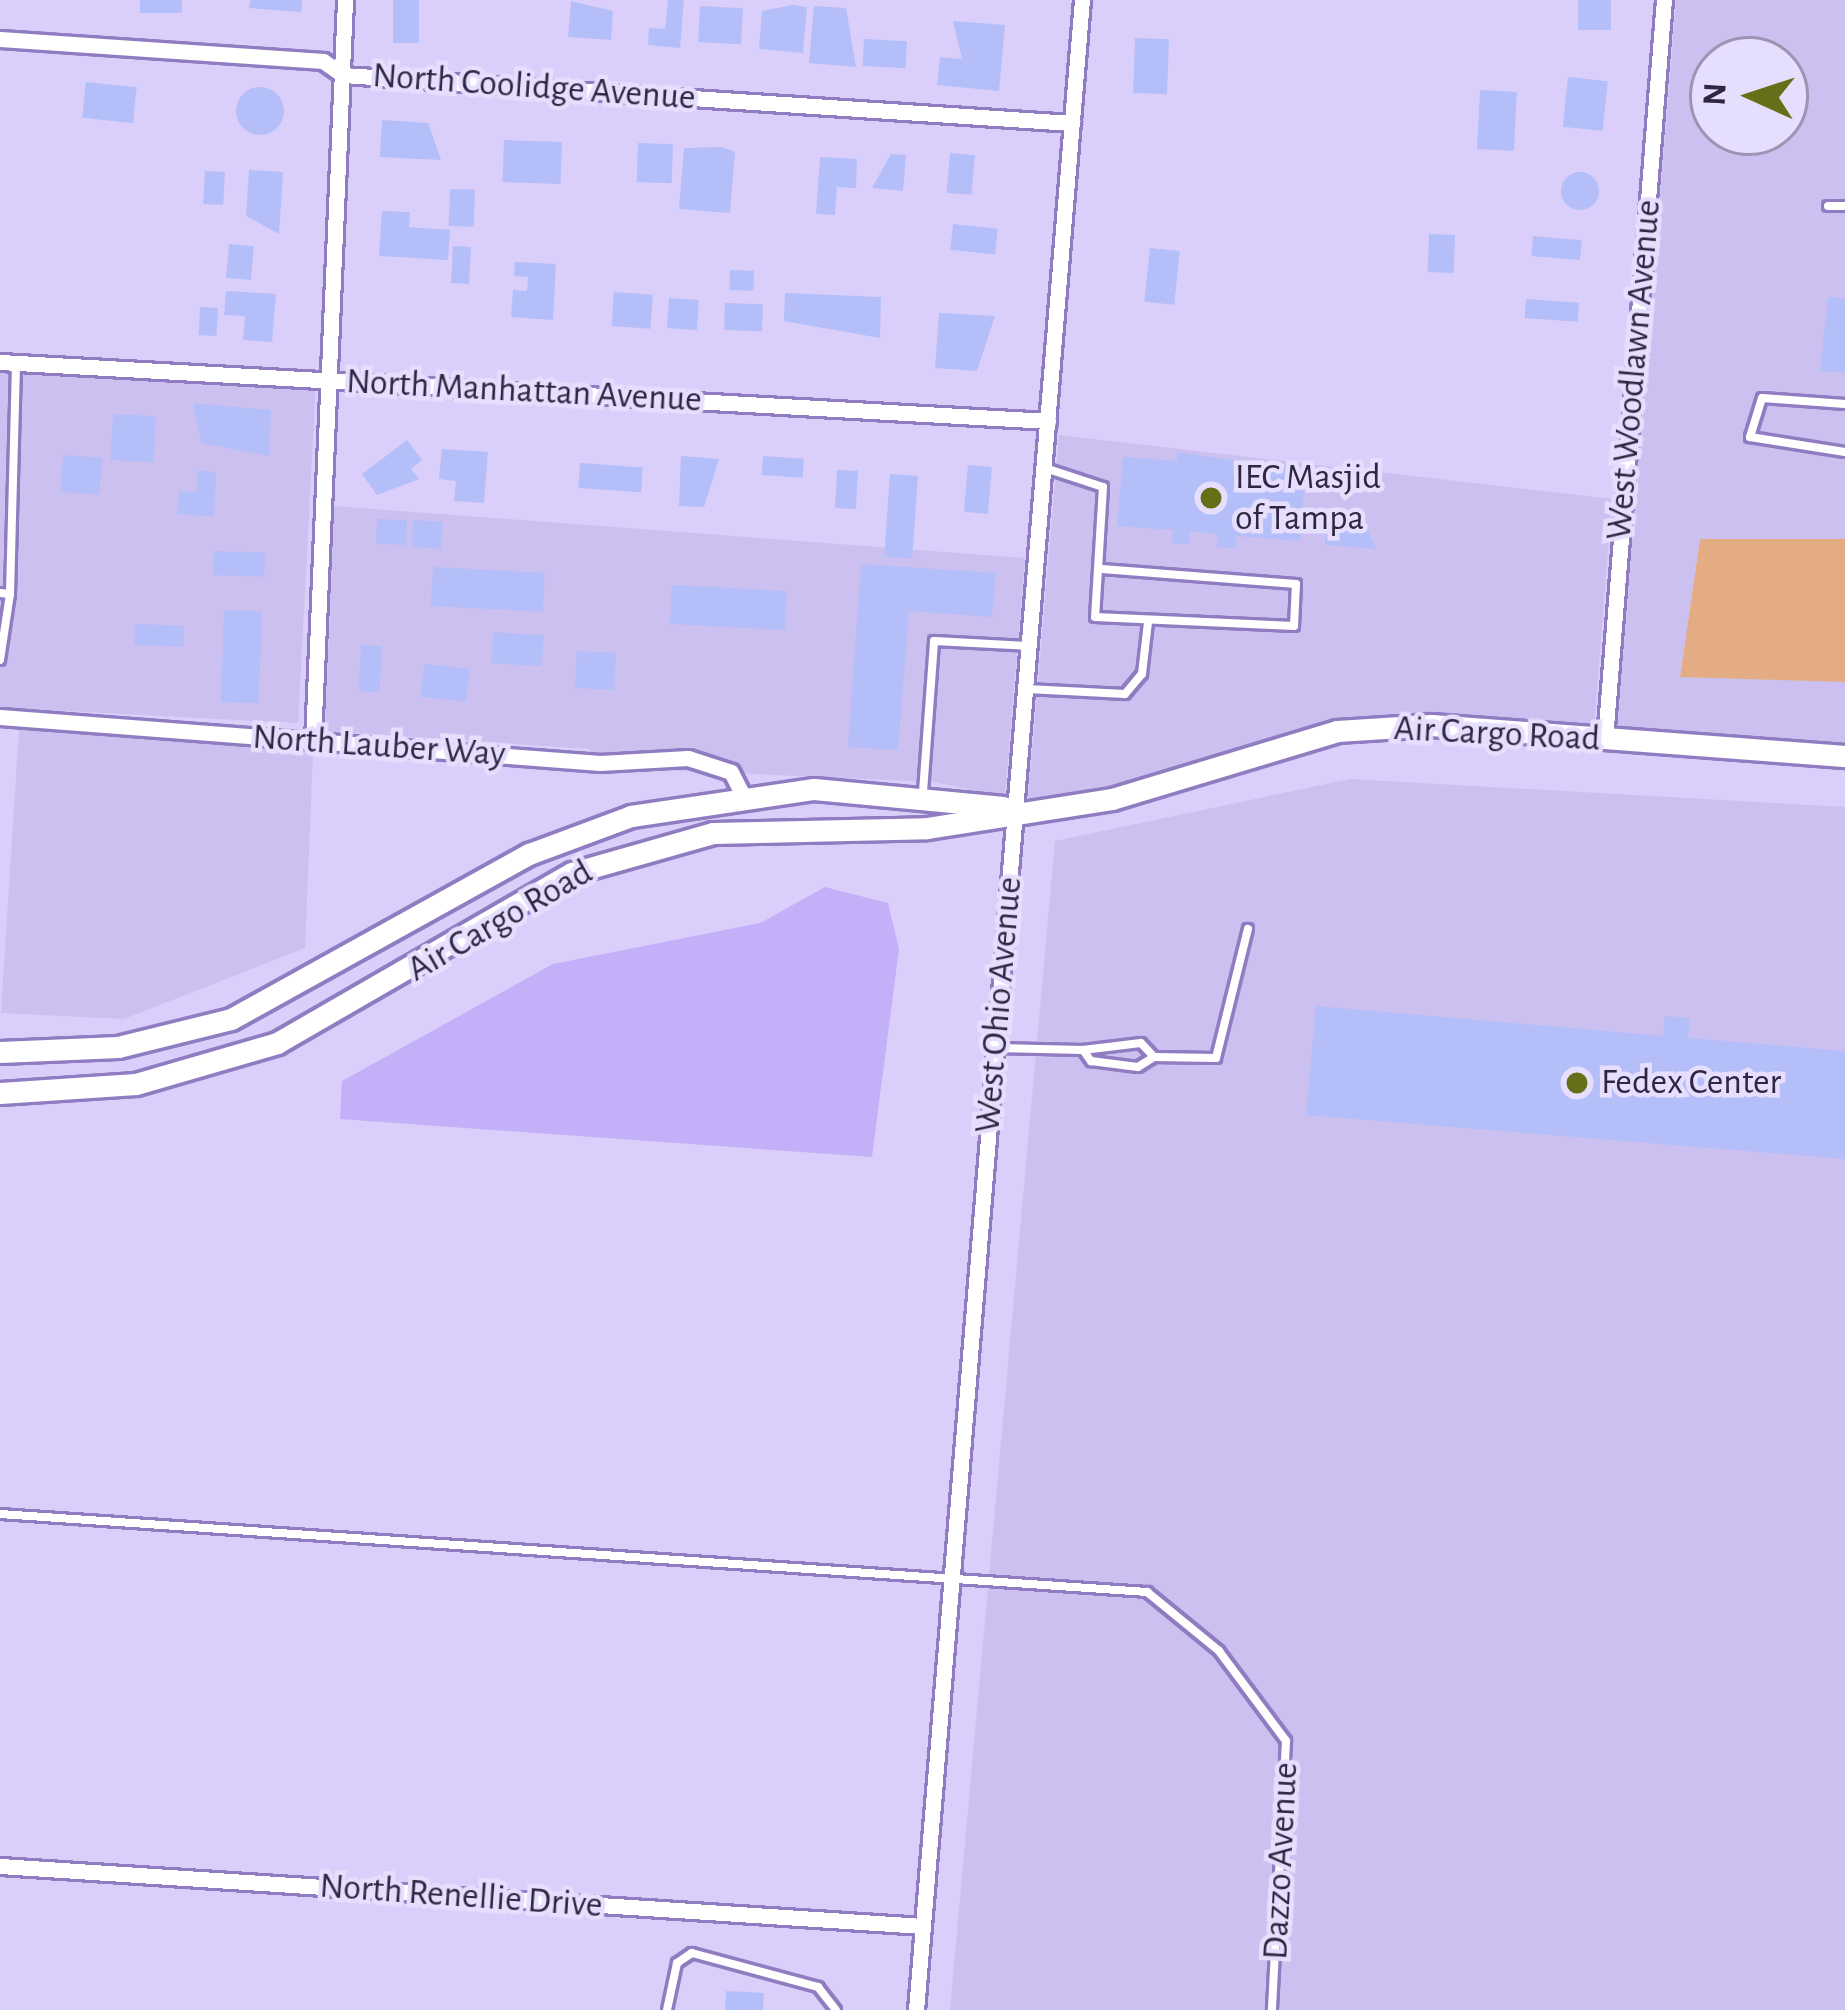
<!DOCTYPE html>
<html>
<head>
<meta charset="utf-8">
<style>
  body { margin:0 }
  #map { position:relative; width:1845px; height:2010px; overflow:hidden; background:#dacffb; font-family:"Alegreya Sans",sans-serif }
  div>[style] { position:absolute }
  .built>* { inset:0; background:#cbc0f0; transform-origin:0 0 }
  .green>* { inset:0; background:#e4ac84 }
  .water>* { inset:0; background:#c3b0f8 }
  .building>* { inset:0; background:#b4bef8; transform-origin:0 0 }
  .round { border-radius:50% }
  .roads { filter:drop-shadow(3px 0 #8f7cc1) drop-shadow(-3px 0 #8f7cc1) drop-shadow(0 3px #8f7cc1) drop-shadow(0 -3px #8f7cc1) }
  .lane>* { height:8px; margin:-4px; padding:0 4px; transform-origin:4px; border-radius:4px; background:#fff }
  .street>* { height:15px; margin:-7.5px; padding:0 7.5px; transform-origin:7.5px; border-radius:7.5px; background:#fff }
  .secondary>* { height:21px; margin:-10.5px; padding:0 10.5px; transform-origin:10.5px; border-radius:10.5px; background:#fff }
  .dots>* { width:33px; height:33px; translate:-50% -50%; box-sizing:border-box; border:6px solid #e6defd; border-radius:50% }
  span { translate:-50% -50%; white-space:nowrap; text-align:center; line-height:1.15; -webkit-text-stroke:9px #e6defd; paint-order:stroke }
  .street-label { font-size:36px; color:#2e2642 }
  .poi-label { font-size:36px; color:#2e2642 }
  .left { translate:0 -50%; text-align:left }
  .north { position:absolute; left:1689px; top:36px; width:120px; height:120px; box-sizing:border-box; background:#e6defd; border:3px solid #9c94b2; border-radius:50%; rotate:273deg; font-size:33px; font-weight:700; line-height:48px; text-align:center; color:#2e2642 }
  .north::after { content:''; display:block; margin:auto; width:42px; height:54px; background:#656f18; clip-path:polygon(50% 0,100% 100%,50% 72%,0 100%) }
</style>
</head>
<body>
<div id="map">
  <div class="built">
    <div style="clip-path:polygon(evenodd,1676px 0,1845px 0,1845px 539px,1700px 539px,1680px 676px,1845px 682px,1845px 745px,1617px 730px,1676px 0,1713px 60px,1785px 60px,1785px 132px,1713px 132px,1713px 60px)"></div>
    <div style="left:0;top:372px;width:316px;height:335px;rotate:3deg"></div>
    <div style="clip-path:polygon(1059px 435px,1612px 499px,1594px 728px,1433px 714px,1336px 720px,1110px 789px,1028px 798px)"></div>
    <div style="clip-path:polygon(334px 506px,1025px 558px,1005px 797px,934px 782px,589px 767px,590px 749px,325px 731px)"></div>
    <div style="clip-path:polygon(19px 729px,313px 751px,305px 948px,124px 1019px,1px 1013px)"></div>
    <div style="clip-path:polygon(1350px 779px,1845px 807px,1845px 2010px,950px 2010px,1055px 841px)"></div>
  </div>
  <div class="green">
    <div style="clip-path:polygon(1700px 539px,1845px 539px,1845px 682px,1680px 677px)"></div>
  </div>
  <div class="water">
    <div style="clip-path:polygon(825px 887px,888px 903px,899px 949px,872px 1157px,340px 1119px,342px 1081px,553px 964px,760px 923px)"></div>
  </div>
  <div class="building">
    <div style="left:140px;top:0;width:42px;height:13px"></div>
    <div style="clip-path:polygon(250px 0,302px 0,301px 12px,249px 8px)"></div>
    <div style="left:393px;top:0;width:26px;height:43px"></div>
    <div style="clip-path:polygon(668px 0,684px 0,680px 48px,648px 45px,649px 28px,665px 29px)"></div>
    <div style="left:1578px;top:0;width:33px;height:30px"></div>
    <div style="clip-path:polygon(571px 1px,613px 11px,611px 40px,568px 37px)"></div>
    <div style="clip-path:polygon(792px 5px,807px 7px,803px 53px,759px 49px,762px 11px)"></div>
    <div style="left:700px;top:6px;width:43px;height:36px;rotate:3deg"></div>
    <div style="clip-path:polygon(814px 6px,846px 8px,856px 67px,809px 63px)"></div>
    <div style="clip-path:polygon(953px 21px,1005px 25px,999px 91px,937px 85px,940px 57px,962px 59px)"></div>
    <div style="left:1135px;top:38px;width:34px;height:55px;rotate:2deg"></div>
    <div style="left:864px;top:39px;width:43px;height:27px;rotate:3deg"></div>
    <div style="left:1568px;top:77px;width:40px;height:50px;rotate:6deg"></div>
    <div style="left:86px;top:82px;width:51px;height:36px;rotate:6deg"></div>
    <div class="round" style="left:236px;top:87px;width:48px;height:48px"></div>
    <div style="left:1480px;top:90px;width:37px;height:59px;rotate:3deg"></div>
    <div style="clip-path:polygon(382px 120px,428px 123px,441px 160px,380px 157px)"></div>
    <div style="left:504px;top:140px;width:58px;height:42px;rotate:2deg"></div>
    <div style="left:638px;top:143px;width:35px;height:39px;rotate:2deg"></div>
    <div style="clip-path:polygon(722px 147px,735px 152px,730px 213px,679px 209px,684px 148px)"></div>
    <div style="left:950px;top:153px;width:25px;height:40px;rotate:5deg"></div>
    <div style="clip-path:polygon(891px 154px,906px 155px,903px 191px,872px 188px)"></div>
    <div style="clip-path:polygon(820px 157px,857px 159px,856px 188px,837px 187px,835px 215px,816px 214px)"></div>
    <div style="clip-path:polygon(249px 170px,283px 172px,279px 234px,246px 216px)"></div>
    <div style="left:205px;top:171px;width:20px;height:33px;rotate:3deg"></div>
    <div class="round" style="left:1561px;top:172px;width:38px;height:38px"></div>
    <div style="left:450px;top:189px;width:25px;height:37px;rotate:2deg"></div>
    <div style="clip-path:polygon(382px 211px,410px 212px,409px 227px,450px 230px,448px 260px,379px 256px)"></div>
    <div style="left:953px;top:224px;width:45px;height:26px;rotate:6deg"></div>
    <div style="left:1429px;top:234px;width:26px;height:38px;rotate:2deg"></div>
    <div style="left:1533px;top:236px;width:49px;height:20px;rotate:5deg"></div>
    <div style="left:229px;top:244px;width:25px;height:34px;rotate:5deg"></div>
    <div style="left:453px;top:246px;width:18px;height:37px;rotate:3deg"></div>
    <div style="left:1150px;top:248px;width:30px;height:54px;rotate:6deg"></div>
    <div style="clip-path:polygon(515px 262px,556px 264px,553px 320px,511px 317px,513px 290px,527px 291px,528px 277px,514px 276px)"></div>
    <div style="left:730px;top:270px;width:24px;height:20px;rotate:2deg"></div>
    <div style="clip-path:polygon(226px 291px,276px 294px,272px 342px,243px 340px,245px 316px,224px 315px)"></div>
    <div style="left:614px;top:292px;width:39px;height:34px;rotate:4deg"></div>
    <div style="clip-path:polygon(785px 293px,881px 297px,880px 338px,784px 321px)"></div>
    <div style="clip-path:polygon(1828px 297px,1845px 298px,1845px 373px,1820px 371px)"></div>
    <div style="left:669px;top:298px;width:30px;height:30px;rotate:4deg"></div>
    <div style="left:1526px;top:299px;width:53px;height:19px;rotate:4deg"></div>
    <div style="left:725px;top:303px;width:38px;height:27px;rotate:2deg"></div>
    <div style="left:200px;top:307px;width:18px;height:28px;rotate:3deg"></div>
    <div style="clip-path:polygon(939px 313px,995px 316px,977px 371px,935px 368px)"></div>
    <div style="clip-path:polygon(193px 403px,271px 410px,269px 456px,201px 443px)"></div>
    <div style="left:113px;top:414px;width:43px;height:46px;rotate:3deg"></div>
    <div style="clip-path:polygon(407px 440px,422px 460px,411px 469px,419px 479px,377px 495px,362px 474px)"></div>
    <div style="clip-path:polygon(442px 449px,488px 452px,484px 503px,454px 501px,456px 481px,439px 479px)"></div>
    <div style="clip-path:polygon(1177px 452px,1305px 471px,1300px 541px,1236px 536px,1235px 548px,1217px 547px,1218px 534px,1190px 531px,1189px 544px,1172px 543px,1173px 530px,1117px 526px,1123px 457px,1177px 461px)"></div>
    <div style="left:63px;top:455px;width:39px;height:37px;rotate:4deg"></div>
    <div style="clip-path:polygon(681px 456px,719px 459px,704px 507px,679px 506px)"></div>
    <div style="left:763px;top:456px;width:41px;height:19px;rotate:4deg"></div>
    <div style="left:580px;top:463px;width:63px;height:25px;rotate:4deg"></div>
    <div style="left:968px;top:465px;width:24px;height:47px;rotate:5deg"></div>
    <div style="clip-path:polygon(198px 470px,216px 472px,214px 517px,177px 514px,179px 491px,197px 492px)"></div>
    <div style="left:837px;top:470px;width:21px;height:38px;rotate:3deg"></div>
    <div style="left:890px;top:474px;width:28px;height:83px;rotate:4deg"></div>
    <div style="clip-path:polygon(1327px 513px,1361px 515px,1376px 549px,1325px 545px)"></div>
    <div style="left:377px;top:519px;width:30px;height:25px;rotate:2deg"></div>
    <div style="left:413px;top:520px;width:30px;height:27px;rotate:4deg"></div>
    <div style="left:214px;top:551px;width:51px;height:24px;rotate:2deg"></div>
    <div style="clip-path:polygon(861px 564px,996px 573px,992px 617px,909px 611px,898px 750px,848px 747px)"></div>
    <div style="left:433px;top:567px;width:112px;height:39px;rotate:3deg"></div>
    <div style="left:672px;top:585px;width:115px;height:39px;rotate:3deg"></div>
    <div style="left:224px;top:610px;width:38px;height:92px;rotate:2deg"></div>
    <div style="left:135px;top:624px;width:49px;height:21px;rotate:2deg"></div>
    <div style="left:493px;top:632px;width:51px;height:31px;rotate:4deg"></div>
    <div style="left:361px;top:645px;width:21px;height:46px;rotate:3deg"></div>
    <div style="left:577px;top:651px;width:39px;height:37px;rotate:3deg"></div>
    <div style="left:424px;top:664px;width:46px;height:33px;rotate:6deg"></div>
    <div style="clip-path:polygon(1316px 1006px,1663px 1036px,1665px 1016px,1690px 1018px,1688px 1038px,1845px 1051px,1845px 1159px,1306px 1115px)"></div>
    <div style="left:726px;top:1991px;width:38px;height:19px;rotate:3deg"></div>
  </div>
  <div class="roads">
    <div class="lane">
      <div style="left:1828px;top:206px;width:17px"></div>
      <div style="left:1845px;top:404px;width:83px;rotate:-175.9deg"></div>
      <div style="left:1762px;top:398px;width:41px;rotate:107.1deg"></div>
      <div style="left:1750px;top:437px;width:96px;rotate:9deg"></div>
      <div style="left:1045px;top:468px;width:61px;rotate:18.1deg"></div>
      <div style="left:1103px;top:487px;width:130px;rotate:93.5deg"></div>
      <div style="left:1095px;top:617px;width:199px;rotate:2.6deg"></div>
      <div style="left:1294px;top:626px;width:42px;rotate:-87.3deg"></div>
      <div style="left:1296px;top:584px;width:198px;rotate:-175.6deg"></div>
      <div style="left:0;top:593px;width:10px;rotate:6deg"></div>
      <div style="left:10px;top:594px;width:230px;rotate:-88.5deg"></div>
      <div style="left:0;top:660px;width:67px;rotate:-81.4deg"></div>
      <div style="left:1027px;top:689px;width:98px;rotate:2.9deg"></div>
      <div style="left:1125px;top:694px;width:26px;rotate:-50deg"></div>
      <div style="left:1142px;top:674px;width:52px;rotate:-83.4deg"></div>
      <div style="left:923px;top:792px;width:151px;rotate:-85.8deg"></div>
      <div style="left:934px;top:641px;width:94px;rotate:3deg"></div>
      <div style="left:997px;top:1048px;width:86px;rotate:1.3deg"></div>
      <div style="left:1083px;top:1050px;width:14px;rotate:54deg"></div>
      <div style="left:1091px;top:1061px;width:47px;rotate:7.3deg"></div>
      <div style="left:1138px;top:1067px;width:19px;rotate:-32deg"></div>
      <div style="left:1154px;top:1057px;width:62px;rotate:0.9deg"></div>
      <div style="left:1216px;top:1058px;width:133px;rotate:-76.1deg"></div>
      <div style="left:1083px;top:1050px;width:58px;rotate:-6.9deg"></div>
      <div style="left:1141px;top:1043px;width:19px;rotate:47deg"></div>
      <div style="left:0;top:1514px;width:1150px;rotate:3.89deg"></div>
      <div style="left:1147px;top:1592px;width:93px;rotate:39.3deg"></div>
      <div style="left:1219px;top:1651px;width:112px;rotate:53.3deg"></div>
      <div style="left:1286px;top:1741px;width:269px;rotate:93deg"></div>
      <div style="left:667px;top:2010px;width:48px;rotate:-78deg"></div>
      <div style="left:677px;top:1963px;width:18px;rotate:-34deg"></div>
      <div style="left:692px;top:1953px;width:131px;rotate:15.1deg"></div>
      <div style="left:818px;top:1987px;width:29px;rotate:52deg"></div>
    </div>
    <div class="street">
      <div style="left:0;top:39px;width:324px;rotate:3.9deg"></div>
      <div style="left:323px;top:61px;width:24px;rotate:35deg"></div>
      <div style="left:343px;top:75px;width:731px;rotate:3.77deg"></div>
      <div style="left:0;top:362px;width:1050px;rotate:3.22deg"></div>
      <div style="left:0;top:717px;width:602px;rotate:4.38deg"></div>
      <div style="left:600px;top:763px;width:88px;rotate:-3.3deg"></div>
      <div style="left:688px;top:758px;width:45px;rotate:18deg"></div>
      <div style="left:731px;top:772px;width:25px;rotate:63deg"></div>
      <div style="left:1605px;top:739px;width:741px;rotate:-85.44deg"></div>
      <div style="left:313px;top:740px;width:741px;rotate:-87.52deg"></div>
      <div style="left:0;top:1866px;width:925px;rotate:3.72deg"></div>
      <div style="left:916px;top:2010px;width:2017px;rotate:-85.28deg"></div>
    </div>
    <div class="secondary">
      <div style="left:0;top:1052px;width:118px;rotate:-2.4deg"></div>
      <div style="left:118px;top:1047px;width:116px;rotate:-13.9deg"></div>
      <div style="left:231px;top:1019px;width:341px;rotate:-29deg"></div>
      <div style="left:529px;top:854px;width:109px;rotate:-20.4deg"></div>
      <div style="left:631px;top:816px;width:185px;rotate:-8.4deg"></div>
      <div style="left:814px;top:789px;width:190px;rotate:5.4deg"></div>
      <div style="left:0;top:1093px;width:136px;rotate:-3.8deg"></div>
      <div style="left:136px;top:1084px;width:147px;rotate:-16.2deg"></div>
      <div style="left:277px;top:1043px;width:340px;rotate:-30deg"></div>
      <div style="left:572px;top:873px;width:147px;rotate:-15.8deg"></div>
      <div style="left:713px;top:833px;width:214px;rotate:-1.3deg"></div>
      <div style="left:927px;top:828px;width:187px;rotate:-8.9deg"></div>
      <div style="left:1112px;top:799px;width:235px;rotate:-16.8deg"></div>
      <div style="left:1337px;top:731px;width:95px;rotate:-3.6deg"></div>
      <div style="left:1432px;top:725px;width:414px;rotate:4.3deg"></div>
    </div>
  </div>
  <div class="dots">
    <div style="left:1211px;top:498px;background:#656f18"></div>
    <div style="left:1577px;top:1083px;background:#656f18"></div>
  </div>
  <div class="street-label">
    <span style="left:534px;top:87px;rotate:4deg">North Coolidge Avenue</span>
    <span style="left:1634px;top:370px;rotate:-85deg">West Woodlawn Avenue</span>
    <span style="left:524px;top:391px;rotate:3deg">North Manhattan Avenue</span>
    <span style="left:1497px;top:734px;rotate:3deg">Air Cargo Road</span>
    <span style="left:379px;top:746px;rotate:4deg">North Lauber Way</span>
    <span style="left:500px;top:921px;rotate:-30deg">Air Cargo Road</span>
    <span style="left:999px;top:1005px;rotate:-85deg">West Ohio Avenue</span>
    <span style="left:1281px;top:1861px;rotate:-87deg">Dazzo Avenue</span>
    <span style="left:461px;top:1896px;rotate:4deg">North Renellie Drive</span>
  </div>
  <div class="poi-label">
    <span class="left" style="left:1235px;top:498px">IEC Masjid<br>of Tampa</span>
    <span class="left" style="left:1601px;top:1083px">Fedex Center</span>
  </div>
  <div class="north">N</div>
</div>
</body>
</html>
